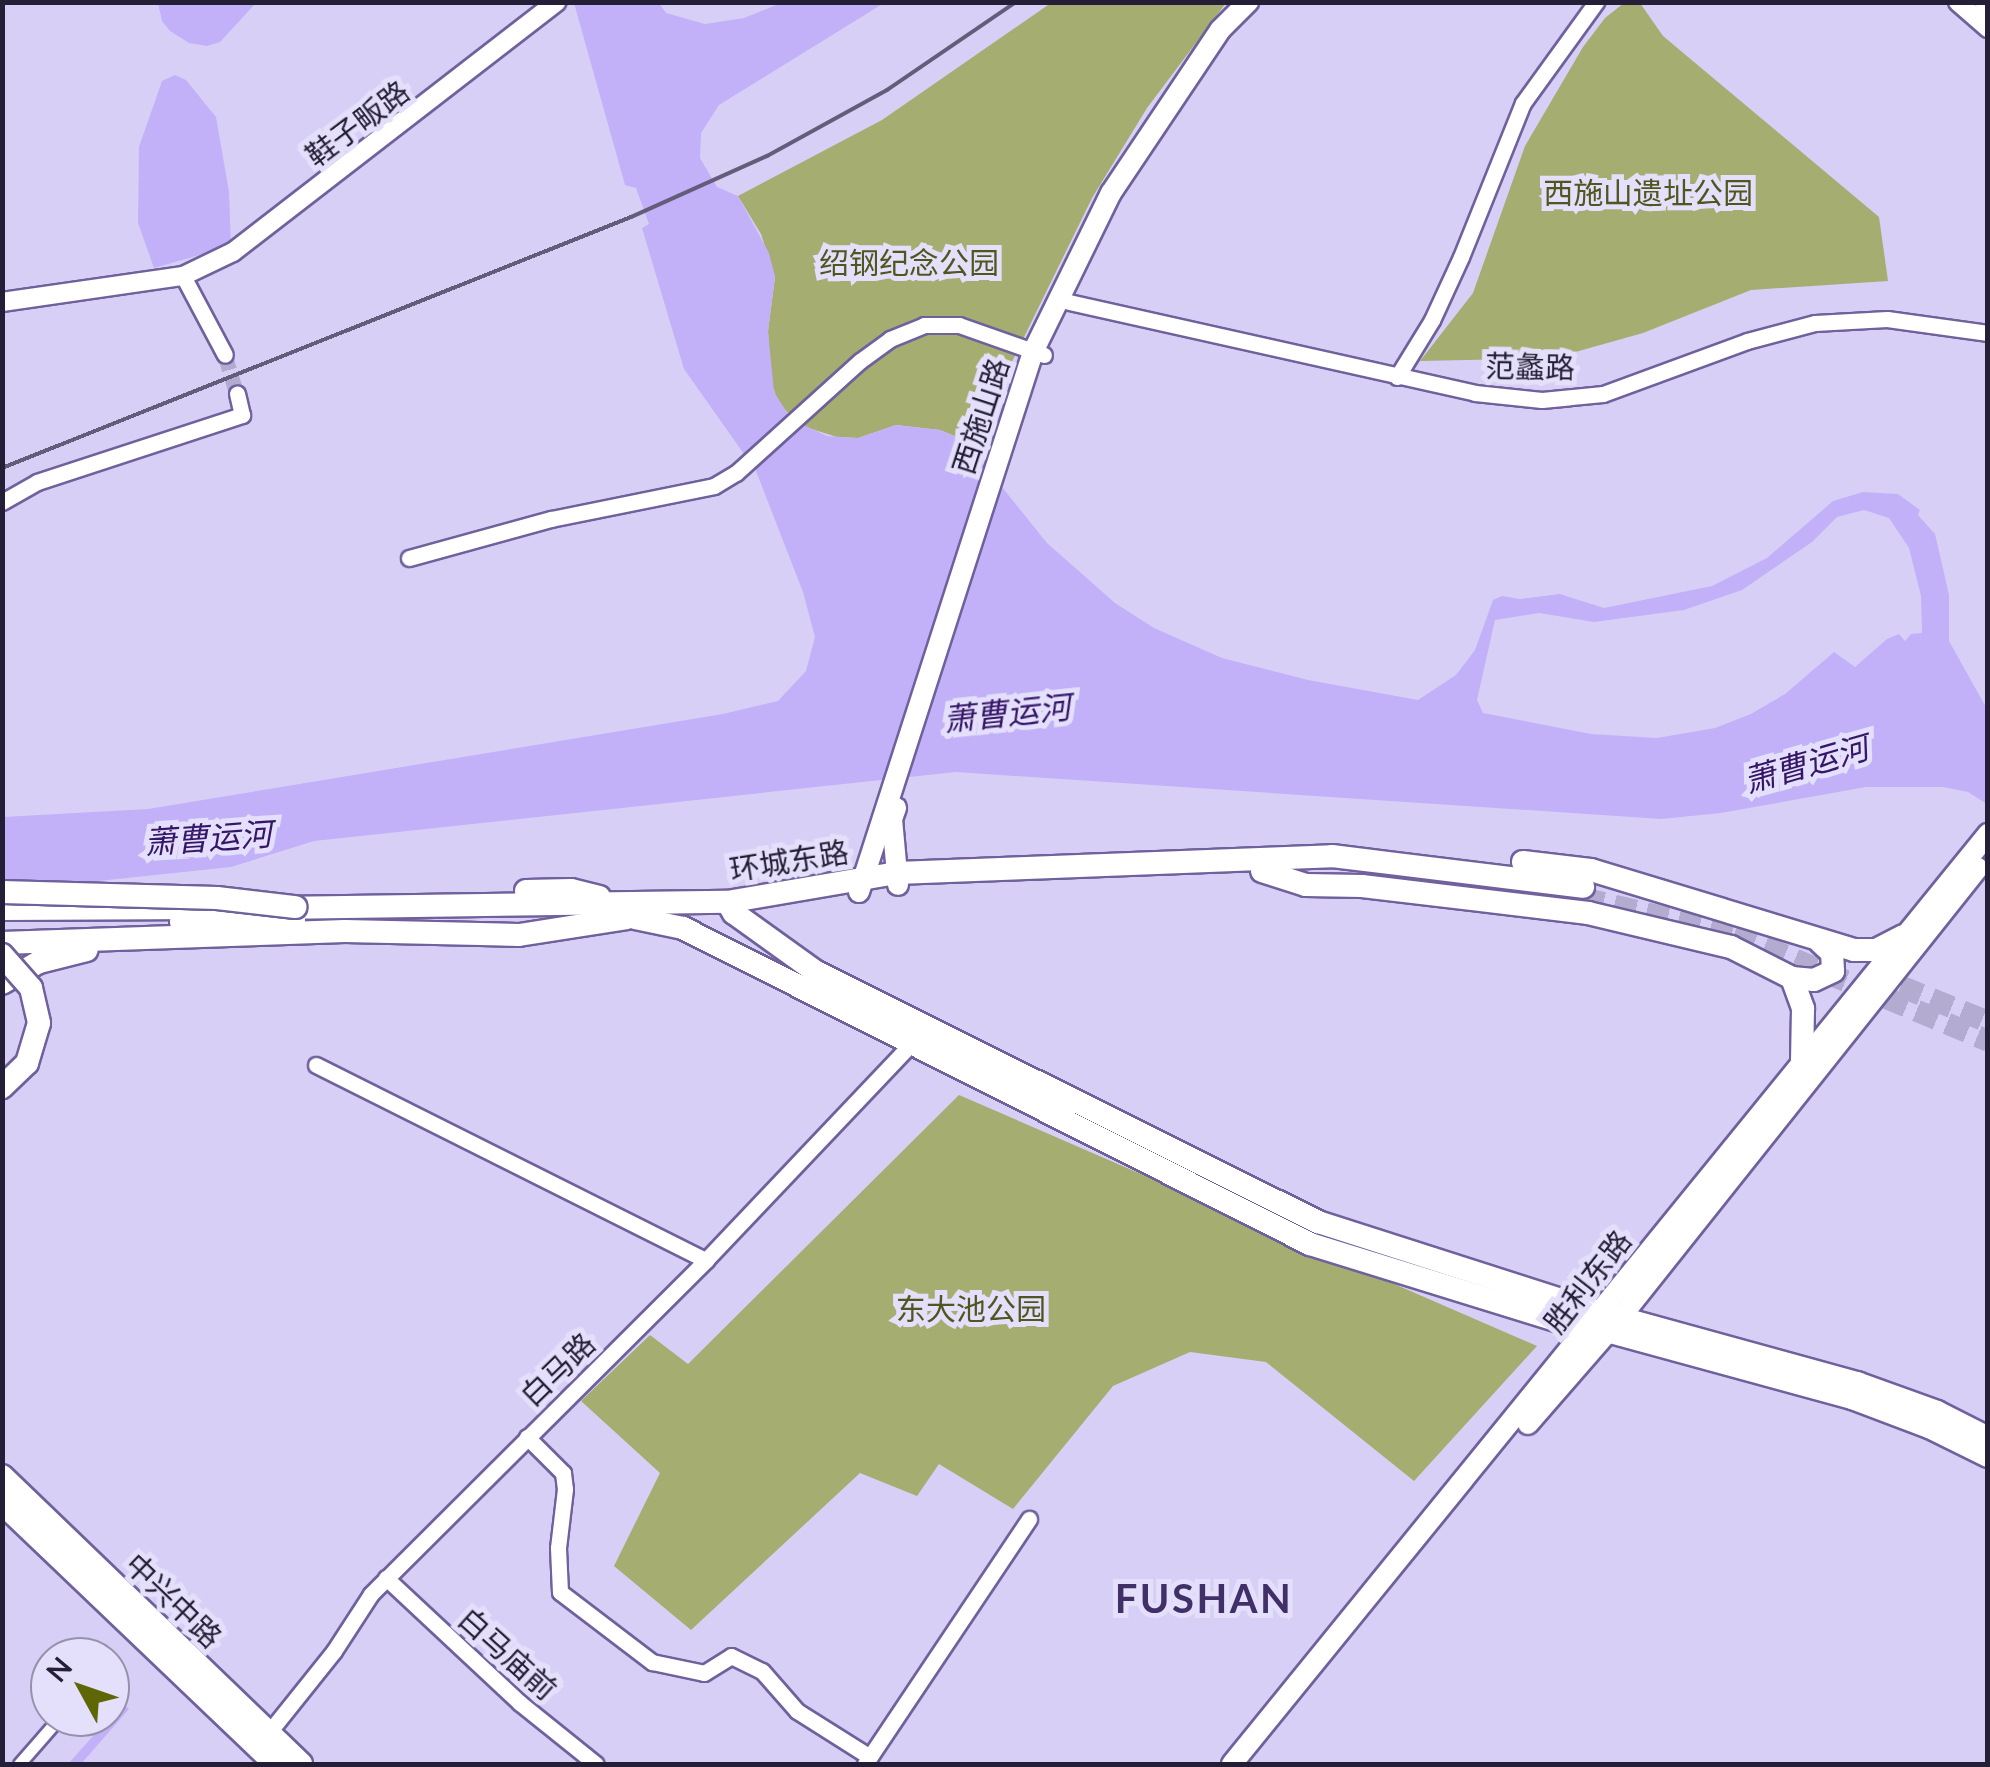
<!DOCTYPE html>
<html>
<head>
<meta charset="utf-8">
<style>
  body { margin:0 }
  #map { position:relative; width:1990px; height:1767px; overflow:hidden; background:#d8cff7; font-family:Lato,"Noto Sans SC",sans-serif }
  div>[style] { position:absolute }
  .green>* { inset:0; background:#a5ad70 }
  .water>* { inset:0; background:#c2b1f9 }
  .minor-tunnel>* { height:15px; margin-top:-7.5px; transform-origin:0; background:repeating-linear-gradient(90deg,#b4acd0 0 15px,transparent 0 23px) }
  .primary-tunnel>* { height:22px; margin-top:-11px; transform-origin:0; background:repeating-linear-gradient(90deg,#b4acd0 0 22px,transparent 0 33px) }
  .roads { filter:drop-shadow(2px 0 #70619c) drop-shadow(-2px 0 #70619c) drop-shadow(0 2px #70619c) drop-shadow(0 -2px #70619c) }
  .pedestrian>* { height:11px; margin:-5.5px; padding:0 5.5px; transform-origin:5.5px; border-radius:5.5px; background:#fff }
  .minor>* { height:15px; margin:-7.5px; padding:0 7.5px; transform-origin:7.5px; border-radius:7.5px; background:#fff }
  .tertiary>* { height:18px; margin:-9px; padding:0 9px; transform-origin:9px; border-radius:9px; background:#fff }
  .secondary>* { height:20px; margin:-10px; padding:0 10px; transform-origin:10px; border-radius:10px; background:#fff }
  .primary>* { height:22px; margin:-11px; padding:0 11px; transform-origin:11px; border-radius:11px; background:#fff }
  .rail>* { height:4px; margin:-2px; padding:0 2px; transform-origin:2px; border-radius:2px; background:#645d7a }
  .bridges { filter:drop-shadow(2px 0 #70619c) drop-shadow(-2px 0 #70619c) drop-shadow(0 2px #70619c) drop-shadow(0 -2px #70619c) }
  .primary-bridge>* { height:22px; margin:-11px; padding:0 11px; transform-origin:11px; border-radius:11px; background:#fff }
  span { translate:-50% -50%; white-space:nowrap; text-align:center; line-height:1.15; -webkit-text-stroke:10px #e4dffa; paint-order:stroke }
  .street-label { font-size:30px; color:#241e36 }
  .park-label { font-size:30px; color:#50561e }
  .water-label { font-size:32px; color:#351667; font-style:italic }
  .district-label { font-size:40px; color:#403067; font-weight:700; letter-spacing:2.5px }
  .frame { position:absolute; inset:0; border:5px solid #241e36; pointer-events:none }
  .north { position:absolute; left:30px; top:1637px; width:100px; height:100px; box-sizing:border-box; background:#e4dffa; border:2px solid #9792ac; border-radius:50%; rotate:310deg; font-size:28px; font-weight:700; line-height:40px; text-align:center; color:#241e36 }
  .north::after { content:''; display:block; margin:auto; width:35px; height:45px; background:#5f6606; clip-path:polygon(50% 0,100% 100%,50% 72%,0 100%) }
</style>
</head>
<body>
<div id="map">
  <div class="green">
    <div style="clip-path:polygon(1051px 3px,1226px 3px,1147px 108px,1092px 198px,1005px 376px,978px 453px,964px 440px,940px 430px,896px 425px,858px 438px,837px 437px,799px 425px,778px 402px,771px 381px,768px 331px,775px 277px,761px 234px,738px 196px,882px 120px)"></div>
    <div style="clip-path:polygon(1624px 3px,1640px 3px,1663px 36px,1879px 217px,1888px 281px,1751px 290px,1643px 333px,1554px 358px,1420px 361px,1473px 293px,1525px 146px,1583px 47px,1605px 18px)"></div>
    <div style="clip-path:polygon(959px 1095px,1537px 1346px,1414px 1481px,1266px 1362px,1190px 1352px,1113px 1386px,1013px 1509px,939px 1464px,917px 1496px,860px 1473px,691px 1630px,614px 1566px,660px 1473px,581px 1401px,650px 1335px,688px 1364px)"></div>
  </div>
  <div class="water">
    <div style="clip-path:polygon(158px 3px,158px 2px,256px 3px,220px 42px,207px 46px,189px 43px,170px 31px,162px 21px)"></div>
    <div style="clip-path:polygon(evenodd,574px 3px,659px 3px,666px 13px,705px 24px,744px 18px,781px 3px,884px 3px,719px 105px,701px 133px,700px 158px,717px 187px,738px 196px,769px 253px,775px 277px,768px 331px,774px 392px,791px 419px,827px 436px,858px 438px,896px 425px,940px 430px,964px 440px,1047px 543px,1115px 603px,1154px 628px,1222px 658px,1308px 680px,1418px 700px,1456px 675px,1475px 650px,1493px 600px,1502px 596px,1520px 599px,1560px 594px,1604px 608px,1712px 586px,1767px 558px,1833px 501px,1863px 492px,1898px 494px,1920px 510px,1918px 515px,1935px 534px,1949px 595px,1949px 641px,1987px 709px,1987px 804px,1968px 792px,1943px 787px,1866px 787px,1721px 813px,1661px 819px,956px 772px,314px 841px,231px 867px,89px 882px,3px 882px,3px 817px,148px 809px,723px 714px,778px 701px,806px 671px,815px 637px,803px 592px,756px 471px,684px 369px,642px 228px,649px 224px,636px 188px,625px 185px,574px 3px,1864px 510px,1889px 518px,1909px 548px,1921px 596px,1922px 633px,1911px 634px,1905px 641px,1899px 634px,1887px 639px,1855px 667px,1834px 652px,1785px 694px,1751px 714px,1715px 728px,1657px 738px,1591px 734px,1483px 713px,1477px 700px,1495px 620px,1539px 613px,1594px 622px,1684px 610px,1742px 590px,1812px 542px,1837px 517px,1864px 510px)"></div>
    <div style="clip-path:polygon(175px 75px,186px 80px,216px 117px,229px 192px,231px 246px,154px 268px,138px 223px,139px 147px,162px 81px)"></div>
    <div style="clip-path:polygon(118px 1699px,129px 1709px,81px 1764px,68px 1764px,110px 1717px)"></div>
  </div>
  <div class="minor-tunnel">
    <div style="left:225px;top:355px;width:41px;rotate:72.9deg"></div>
  </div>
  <div class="primary-tunnel">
    <div style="left:1582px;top:898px;width:156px;rotate:13.3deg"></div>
    <div style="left:1734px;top:934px;width:276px;rotate:22.8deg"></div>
    <div style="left:1870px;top:974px;width:127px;rotate:22.1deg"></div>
  </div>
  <div class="roads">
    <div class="pedestrian">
      <div style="left:19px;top:1764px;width:62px;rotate:-48.9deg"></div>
    </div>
    <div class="minor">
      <div style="left:183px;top:276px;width:89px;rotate:62deg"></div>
      <div style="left:1069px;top:302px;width:416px;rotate:12.6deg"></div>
      <div style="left:1475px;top:393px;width:67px;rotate:6deg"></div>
      <div style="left:1542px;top:400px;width:61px;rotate:-5.6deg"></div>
      <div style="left:1603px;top:394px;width:153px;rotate:-20.2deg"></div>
      <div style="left:1747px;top:341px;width:70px;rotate:-14.8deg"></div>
      <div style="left:1815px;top:323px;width:72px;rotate:-3.2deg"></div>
      <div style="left:1887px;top:319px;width:102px;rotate:7.9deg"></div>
      <div style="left:1397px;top:377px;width:67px;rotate:-58.4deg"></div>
      <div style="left:1432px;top:320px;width:69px;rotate:-65.3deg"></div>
      <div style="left:1461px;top:257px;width:166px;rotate:-68.1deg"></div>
      <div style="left:1523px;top:103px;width:125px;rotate:-54.1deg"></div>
      <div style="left:2px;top:502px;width:40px;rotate:-29.7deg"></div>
      <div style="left:37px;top:482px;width:216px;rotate:-18.1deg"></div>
      <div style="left:242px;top:415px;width:22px;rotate:-103deg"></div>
      <div style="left:409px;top:558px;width:147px;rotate:-15.4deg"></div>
      <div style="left:551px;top:519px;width:166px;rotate:-11.4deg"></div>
      <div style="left:714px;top:486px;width:26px;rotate:-31deg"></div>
      <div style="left:736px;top:473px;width:167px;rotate:-42.1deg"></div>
      <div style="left:860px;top:361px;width:37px;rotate:-36deg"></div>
      <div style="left:890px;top:339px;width:37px;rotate:-22deg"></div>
      <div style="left:924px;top:325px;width:35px"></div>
      <div style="left:959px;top:325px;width:90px;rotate:19.4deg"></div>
      <div style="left:316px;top:1065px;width:436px;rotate:26.6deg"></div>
      <div style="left:527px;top:1437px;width:51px;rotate:45deg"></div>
      <div style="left:563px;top:1473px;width:16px;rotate:83deg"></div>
      <div style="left:565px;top:1489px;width:59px;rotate:96.8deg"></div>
      <div style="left:558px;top:1548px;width:44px;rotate:87.4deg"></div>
      <div style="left:560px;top:1592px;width:116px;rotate:37.3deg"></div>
      <div style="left:652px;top:1662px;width:53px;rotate:11.9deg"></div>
      <div style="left:704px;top:1673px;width:32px;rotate:-32deg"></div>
      <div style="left:731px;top:1656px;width:34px;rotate:26deg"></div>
      <div style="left:762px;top:1671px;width:53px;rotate:48.8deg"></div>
      <div style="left:797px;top:1711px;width:86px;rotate:32.2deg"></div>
      <div style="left:386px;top:1578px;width:183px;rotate:43deg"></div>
      <div style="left:520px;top:1703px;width:97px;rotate:38.8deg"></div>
      <div style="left:266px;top:1736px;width:109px;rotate:-51.3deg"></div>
      <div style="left:334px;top:1651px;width:68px;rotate:-57deg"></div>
      <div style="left:371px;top:1594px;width:473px;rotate:-44.9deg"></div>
      <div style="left:706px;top:1260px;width:299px;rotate:-46.5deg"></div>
      <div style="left:865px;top:1764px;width:295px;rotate:-56.2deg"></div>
    </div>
    <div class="tertiary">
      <div style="left:1958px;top:2px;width:40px;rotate:41deg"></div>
      <div style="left:1984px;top:2px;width:6px;rotate:45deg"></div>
      <div style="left:2px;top:302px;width:183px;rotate:-8.2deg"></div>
      <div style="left:183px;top:276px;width:55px;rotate:-25.6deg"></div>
      <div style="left:233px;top:252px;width:409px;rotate:-37.7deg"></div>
    </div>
    <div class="secondary">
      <div style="left:896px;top:808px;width:12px;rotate:110deg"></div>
      <div style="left:892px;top:819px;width:66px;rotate:84.8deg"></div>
      <div style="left:859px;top:892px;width:567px;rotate:-72.14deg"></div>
      <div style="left:1033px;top:352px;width:177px;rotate:-63.9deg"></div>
      <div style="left:1111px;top:193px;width:196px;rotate:-56.2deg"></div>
      <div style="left:1220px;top:30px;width:40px;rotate:-45deg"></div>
      <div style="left:1528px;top:1424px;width:140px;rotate:-49deg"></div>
      <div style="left:1620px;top:1318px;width:575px;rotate:-51.5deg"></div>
      <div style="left:1232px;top:1764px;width:1199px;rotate:-50.89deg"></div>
    </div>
    <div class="primary">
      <div style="left:1523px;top:862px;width:68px;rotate:6.7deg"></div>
      <div style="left:1591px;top:870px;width:275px;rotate:16.9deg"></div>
      <div style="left:1854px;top:950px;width:22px"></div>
      <div style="left:1876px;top:950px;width:30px;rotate:-27deg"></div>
      <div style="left:1262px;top:871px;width:46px;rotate:17.7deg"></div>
      <div style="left:1306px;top:885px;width:56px;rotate:1deg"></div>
      <div style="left:1362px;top:886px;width:228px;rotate:6.8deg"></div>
      <div style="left:1588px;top:913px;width:147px;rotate:13.4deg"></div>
      <div style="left:1731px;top:947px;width:68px;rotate:26.9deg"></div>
      <div style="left:1792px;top:978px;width:33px;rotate:70deg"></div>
      <div style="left:1803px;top:1009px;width:52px;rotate:91.1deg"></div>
      <div style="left:526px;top:891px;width:45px;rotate:-1.3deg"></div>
      <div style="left:571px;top:890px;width:29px;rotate:14deg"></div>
      <div style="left:727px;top:902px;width:13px;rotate:58deg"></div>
      <div style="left:734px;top:913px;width:101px;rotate:35.7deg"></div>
      <div style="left:816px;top:972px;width:561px;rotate:26.47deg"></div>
      <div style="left:1318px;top:1222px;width:295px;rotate:17.8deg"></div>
      <div style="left:1599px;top:1312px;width:268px;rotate:15.4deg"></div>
      <div style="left:1857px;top:1383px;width:85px;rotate:19.9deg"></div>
      <div style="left:1937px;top:1412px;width:57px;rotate:27deg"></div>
      <div style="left:276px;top:908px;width:451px;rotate:-0.8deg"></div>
      <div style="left:727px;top:902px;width:172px;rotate:-9.7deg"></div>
      <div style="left:897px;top:873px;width:435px;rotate:-2.2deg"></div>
      <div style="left:1332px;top:856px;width:253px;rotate:7deg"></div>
      <div style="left:2px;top:909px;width:202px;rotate:-0.3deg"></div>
      <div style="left:635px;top:918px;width:49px;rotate:11.8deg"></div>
      <div style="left:683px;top:928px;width:702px;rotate:26.75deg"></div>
      <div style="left:1310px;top:1244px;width:291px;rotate:17.2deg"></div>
      <div style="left:1588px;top:1330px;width:19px;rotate:3deg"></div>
      <div style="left:1607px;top:1331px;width:254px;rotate:15.3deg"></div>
      <div style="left:1852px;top:1398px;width:82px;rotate:20.6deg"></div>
      <div style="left:1929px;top:1427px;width:66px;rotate:26.2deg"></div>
      <div style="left:181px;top:922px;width:113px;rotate:-1deg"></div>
      <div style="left:2px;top:943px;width:343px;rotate:-2deg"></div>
      <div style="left:345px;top:931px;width:174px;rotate:1.3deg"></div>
      <div style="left:519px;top:935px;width:109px;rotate:-8.9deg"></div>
      <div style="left:1792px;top:978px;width:22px;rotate:5deg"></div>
      <div style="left:1814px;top:980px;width:21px;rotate:-25deg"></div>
      <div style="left:1833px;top:971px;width:18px;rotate:-93deg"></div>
      <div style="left:1832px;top:953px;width:16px;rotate:-137deg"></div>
      <div style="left:2px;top:983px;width:43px;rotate:-29.6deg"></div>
      <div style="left:39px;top:962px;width:49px;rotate:-14deg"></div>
      <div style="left:2px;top:1476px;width:415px;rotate:43.9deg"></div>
      <div style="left:2px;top:1503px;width:378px;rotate:43.7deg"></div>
    </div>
  </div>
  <div class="rail">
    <div style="left:2px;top:468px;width:677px;rotate:-21.75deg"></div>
    <div style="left:631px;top:217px;width:149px;rotate:-24.2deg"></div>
    <div style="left:767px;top:156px;width:137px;rotate:-28.8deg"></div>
    <div style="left:887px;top:90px;width:156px;rotate:-34.3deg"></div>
  </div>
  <div class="bridges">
    <div class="primary-bridge">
      <div style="left:2px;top:892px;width:215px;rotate:1.6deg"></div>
      <div style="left:217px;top:898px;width:79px;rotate:6.6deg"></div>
      <div style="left:2px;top:955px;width:44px;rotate:48.7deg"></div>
      <div style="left:31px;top:988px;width:36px;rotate:77deg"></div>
      <div style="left:39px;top:1023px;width:42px;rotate:106.7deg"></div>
      <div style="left:27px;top:1063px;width:35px;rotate:136deg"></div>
    </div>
  </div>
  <div class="street-label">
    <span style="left:357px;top:123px;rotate:-37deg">鞋子畈路</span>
    <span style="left:1530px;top:366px;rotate:1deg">范蠡路</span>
    <span style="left:980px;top:416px;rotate:-72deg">西施山路</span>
    <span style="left:789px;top:860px;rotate:-9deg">环城东路</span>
    <span style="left:1587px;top:1281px;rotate:-52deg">胜利东路</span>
    <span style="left:557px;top:1369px;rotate:-44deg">白马路</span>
    <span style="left:174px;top:1600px;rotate:44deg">中兴中路</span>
    <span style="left:508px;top:1653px;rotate:42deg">白马庙前</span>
  </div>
  <div class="park-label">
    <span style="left:1648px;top:192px">西施山遗址公园</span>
    <span style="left:909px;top:262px">绍钢纪念公园</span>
    <span style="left:971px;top:1308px">东大池公园</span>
  </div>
  <div class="water-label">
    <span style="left:1007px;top:713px;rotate:-6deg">萧曹运河</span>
    <span style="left:1806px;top:764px;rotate:-16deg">萧曹运河</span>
    <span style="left:208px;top:838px;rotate:-4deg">萧曹运河</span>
  </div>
  <div class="district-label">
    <span style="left:1204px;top:1598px">FUSHAN</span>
  </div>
  <div class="frame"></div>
  <div class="north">N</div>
</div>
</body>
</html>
